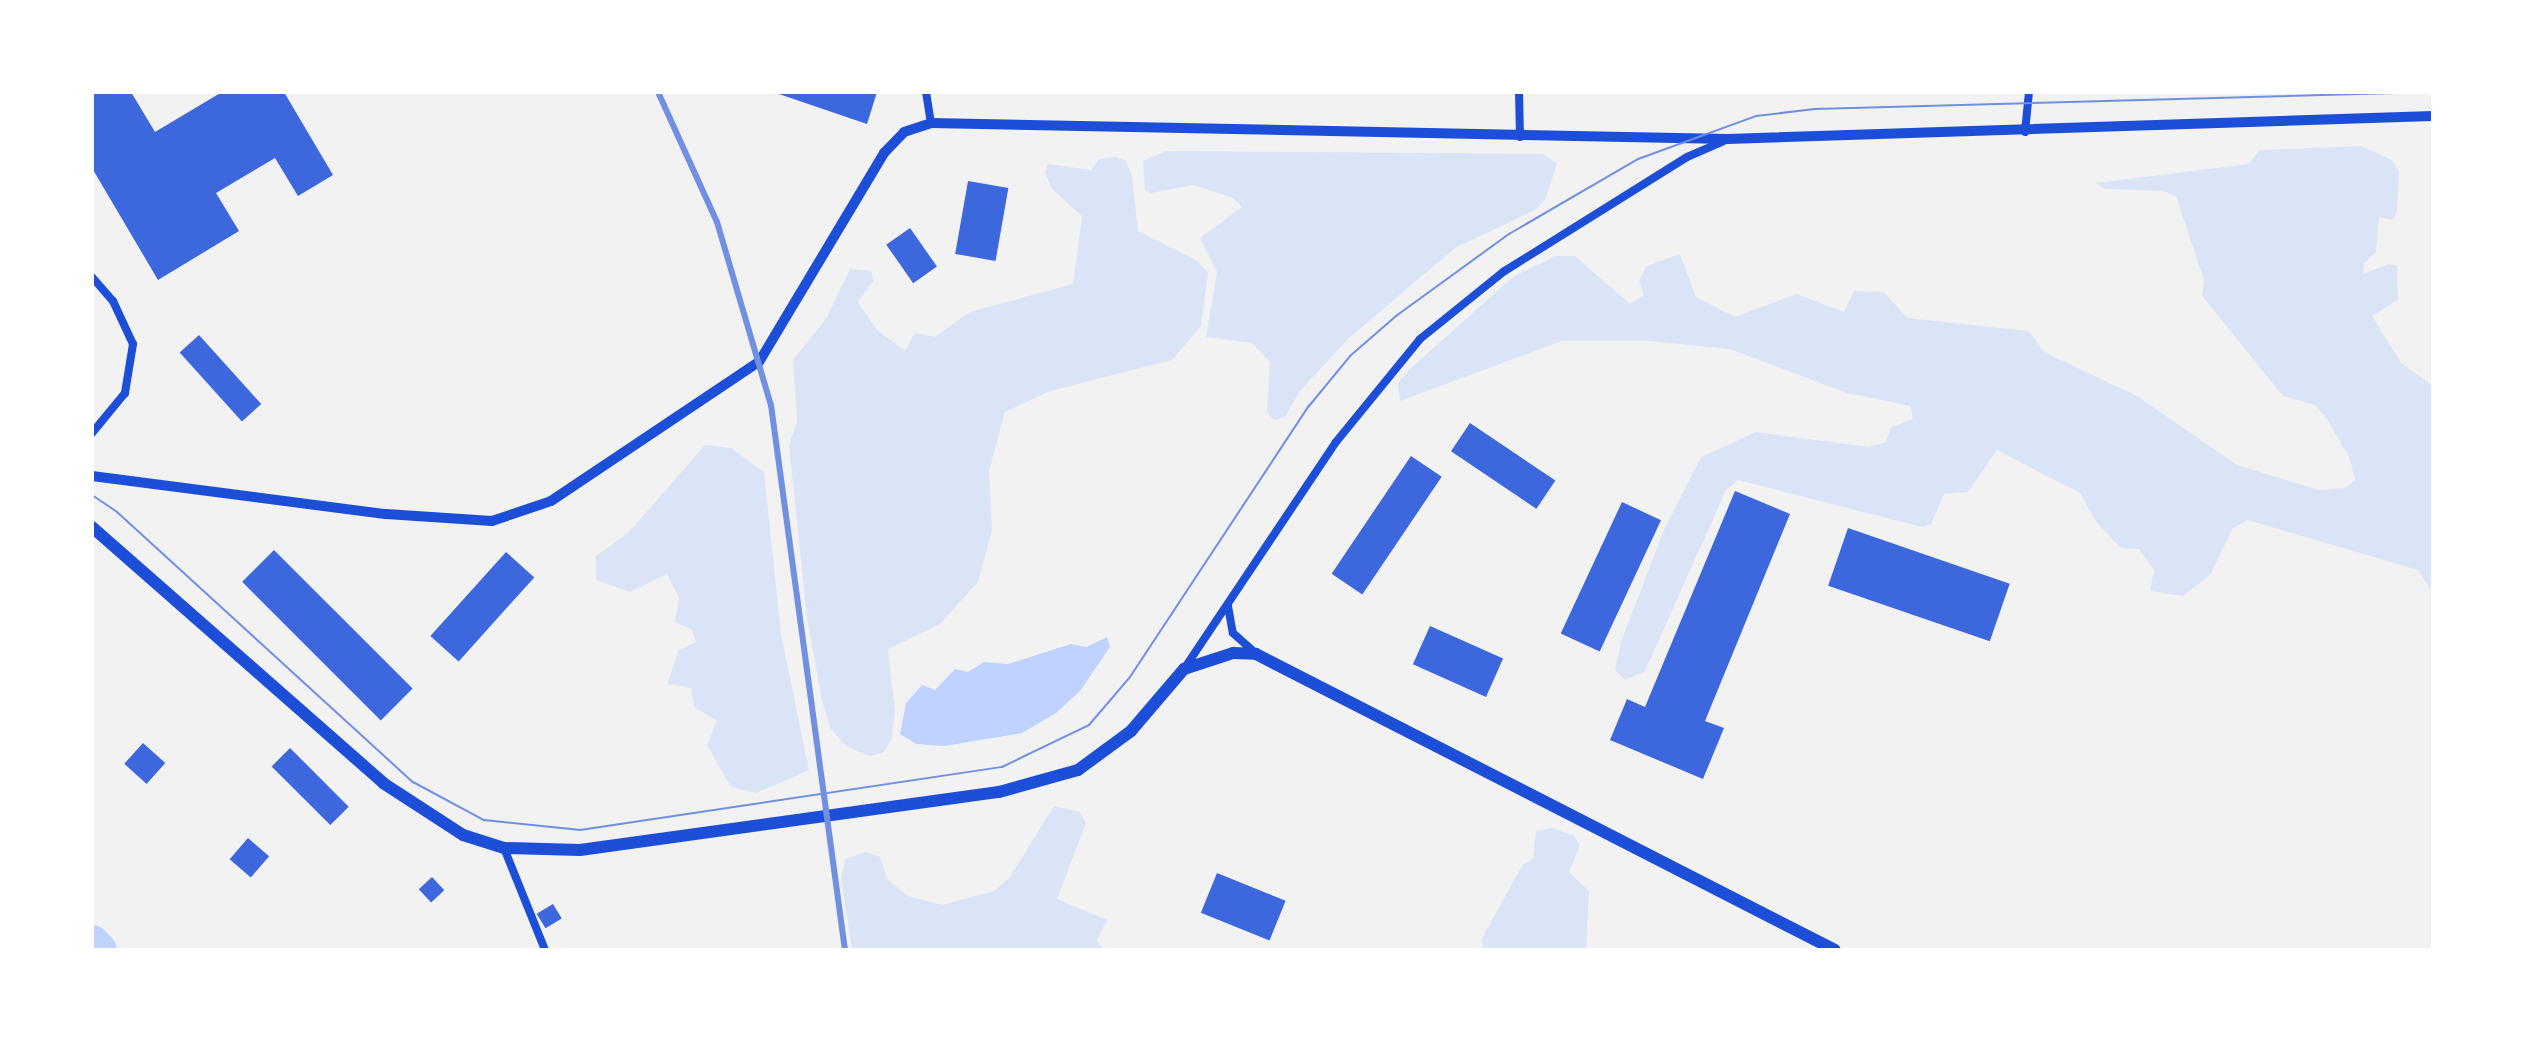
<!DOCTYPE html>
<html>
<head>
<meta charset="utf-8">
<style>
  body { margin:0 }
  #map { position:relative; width:2525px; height:1042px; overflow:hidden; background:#f2f2f2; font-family:Bitter,serif }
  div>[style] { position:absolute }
  .green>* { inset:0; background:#dbe4f7 }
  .water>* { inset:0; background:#bfd3fe }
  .river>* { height:34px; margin:-17px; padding:0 17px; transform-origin:17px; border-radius:17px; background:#bfd3fe }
  .building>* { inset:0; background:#3d67dc; transform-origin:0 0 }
  .minor>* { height:8px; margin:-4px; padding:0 4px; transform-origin:4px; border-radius:4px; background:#1d4ed8 }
  .tertiary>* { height:10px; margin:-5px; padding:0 5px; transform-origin:5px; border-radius:5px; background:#1d4ed8 }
  .secondary>* { height:12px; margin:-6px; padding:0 6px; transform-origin:6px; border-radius:6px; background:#1d4ed8 }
  .tram>* { height:2px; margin:-1px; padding:0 1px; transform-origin:1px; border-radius:1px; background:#7290e2 }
  .rail>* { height:6px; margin:-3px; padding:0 3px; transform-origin:3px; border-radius:3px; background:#7290e2 }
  span { translate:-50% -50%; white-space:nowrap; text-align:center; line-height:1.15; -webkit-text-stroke:7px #fff; paint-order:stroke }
  .frame { position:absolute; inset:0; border:94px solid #fff; pointer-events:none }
</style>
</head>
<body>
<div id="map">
  <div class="green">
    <div style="clip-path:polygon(2361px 146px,2392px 160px,2399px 171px,2397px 211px,2393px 220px,2379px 217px,2376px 252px,2364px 263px,2363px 274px,2389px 264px,2397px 266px,2398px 300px,2372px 316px,2401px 363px,2433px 386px,2433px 594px,2418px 570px,2248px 520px,2233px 528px,2210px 575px,2183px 596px,2150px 591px,2154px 570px,2139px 549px,2121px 548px,2097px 523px,2080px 493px,1997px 450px,1968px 492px,1944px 494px,1931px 524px,1922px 527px,1738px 480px,1726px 490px,1645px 671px,1625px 680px,1615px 670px,1622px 639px,1664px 530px,1701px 457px,1756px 432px,1869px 447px,1886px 442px,1891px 427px,1913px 419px,1910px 406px,1847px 393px,1730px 349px,1648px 341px,1562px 341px,1400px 401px,1398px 383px,1410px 369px,1514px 276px,1556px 256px,1575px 256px,1630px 304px,1644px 295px,1639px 280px,1646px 266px,1680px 254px,1696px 297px,1735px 317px,1797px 294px,1844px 312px,1854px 291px,1884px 292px,1907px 318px,2029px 331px,2044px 352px,2137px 396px,2237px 465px,2319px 490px,2345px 488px,2355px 480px,2349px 457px,2325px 416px,2315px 405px,2283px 396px,2202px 296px,2204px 280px,2176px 196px,2164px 191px,2105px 189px,2096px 183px,2248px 164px,2260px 150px)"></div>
    <div style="clip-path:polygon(1166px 151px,1543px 154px,1557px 164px,1545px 200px,1535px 210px,1455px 248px,1349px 338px,1299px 392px,1285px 417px,1274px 420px,1267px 412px,1270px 362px,1252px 343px,1206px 337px,1217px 272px,1200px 238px,1242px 207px,1233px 198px,1194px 185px,1151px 193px,1145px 190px,1143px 161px)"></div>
    <div style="clip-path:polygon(1115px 157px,1126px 161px,1132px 176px,1138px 231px,1196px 260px,1208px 273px,1201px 326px,1172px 360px,1050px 391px,1005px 412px,989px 471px,992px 531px,978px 582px,940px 624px,888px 649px,895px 712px,891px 741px,883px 753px,869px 756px,846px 746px,831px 729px,822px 701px,807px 618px,789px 445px,797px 421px,793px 360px,826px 319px,850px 269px,871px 271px,874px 280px,858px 302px,877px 330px,905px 351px,914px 333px,935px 337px,970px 312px,1073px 284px,1082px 216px,1052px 189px,1045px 173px,1048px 164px,1091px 170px,1099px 159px)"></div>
    <div style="clip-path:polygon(705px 445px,731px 448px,764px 472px,781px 634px,809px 770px,756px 793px,731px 787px,707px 745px,717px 721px,694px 707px,691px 688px,667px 684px,679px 650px,696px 642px,691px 629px,675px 622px,679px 598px,667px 574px,630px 592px,596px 580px,596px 556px,629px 532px)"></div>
    <div style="clip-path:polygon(1054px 806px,1080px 812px,1086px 823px,1057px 899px,1107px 920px,1097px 940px,1104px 950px,852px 950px,841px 877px,846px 859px,866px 852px,880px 857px,888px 880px,908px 896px,942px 905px,994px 891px,1010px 877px)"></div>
    <div style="clip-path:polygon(1552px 828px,1574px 836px,1580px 845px,1569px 872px,1589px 891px,1586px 950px,1484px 950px,1481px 940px,1523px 864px,1533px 859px,1536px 831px)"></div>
  </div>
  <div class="water">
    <div style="clip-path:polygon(1107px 637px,1110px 647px,1080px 691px,1056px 713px,1022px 733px,944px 746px,916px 744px,900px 734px,906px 703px,922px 685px,935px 690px,955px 669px,968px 672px,984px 662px,1008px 664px,1071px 644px,1086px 647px)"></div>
  </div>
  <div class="river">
    <div style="left:92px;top:942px;width:11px;rotate:45deg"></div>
  </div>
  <div class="building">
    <div style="clip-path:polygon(92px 92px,131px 92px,155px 132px,222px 92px,284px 92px,333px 175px,298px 196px,275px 158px,216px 193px,239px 231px,158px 280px,92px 168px)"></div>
    <div style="clip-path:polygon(773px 92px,877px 92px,867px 124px)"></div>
    <div style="left:968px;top:181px;width:41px;height:74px;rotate:10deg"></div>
    <div style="left:910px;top:228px;width:47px;height:29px;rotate:55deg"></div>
    <div style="left:199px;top:335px;width:93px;height:26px;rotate:48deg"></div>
    <div style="left:1470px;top:423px;width:103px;height:34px;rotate:34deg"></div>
    <div style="left:1411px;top:456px;width:37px;height:142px;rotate:34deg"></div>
    <div style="clip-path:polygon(1735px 491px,1790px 514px,1705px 721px,1724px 728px,1703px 779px,1610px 740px,1627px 699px,1645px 707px)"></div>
    <div style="left:1622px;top:502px;width:43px;height:145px;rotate:25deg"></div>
    <div style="left:1848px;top:528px;width:171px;height:61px;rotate:19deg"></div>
    <div style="left:274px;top:550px;width:196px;height:45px;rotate:45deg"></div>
    <div style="left:506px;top:552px;width:38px;height:113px;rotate:42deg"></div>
    <div style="left:1430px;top:626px;width:80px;height:42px;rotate:24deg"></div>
    <div style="left:143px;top:743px;width:30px;height:28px;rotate:42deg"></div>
    <div style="left:290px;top:748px;width:83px;height:26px;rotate:45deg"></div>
    <div style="left:248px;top:838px;width:28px;height:28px;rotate:41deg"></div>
    <div style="left:1217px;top:873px;width:74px;height:43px;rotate:22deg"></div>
    <div style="left:432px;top:877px;width:18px;height:18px;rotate:47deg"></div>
    <div style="left:553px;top:904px;width:17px;height:19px;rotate:59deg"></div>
  </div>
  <div class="minor">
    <div style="left:926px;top:92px;width:31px;rotate:81deg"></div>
    <div style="left:1519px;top:92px;width:45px;rotate:88.7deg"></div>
    <div style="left:2025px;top:132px;width:40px;rotate:-84.3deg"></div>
    <div style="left:92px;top:277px;width:32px;rotate:49deg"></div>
    <div style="left:113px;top:301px;width:47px;rotate:65.1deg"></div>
    <div style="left:133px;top:344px;width:50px;rotate:99.3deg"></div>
    <div style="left:125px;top:393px;width:52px;rotate:129.5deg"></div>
    <div style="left:1228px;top:606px;width:27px;rotate:80deg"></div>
    <div style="left:1233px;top:633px;width:30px;rotate:42deg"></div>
    <div style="left:1184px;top:669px;width:273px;rotate:-56.2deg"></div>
    <div style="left:1336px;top:442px;width:133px;rotate:-50.8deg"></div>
    <div style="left:1420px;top:339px;width:107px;rotate:-38.9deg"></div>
    <div style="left:1503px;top:272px;width:217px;rotate:-32deg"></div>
    <div style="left:1687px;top:157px;width:40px;rotate:-23.4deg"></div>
    <div style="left:504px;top:848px;width:110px;rotate:68.1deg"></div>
  </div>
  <div class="tertiary">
    <div style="left:92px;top:476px;width:296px;rotate:7.4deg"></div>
    <div style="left:386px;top:514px;width:106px;rotate:3.8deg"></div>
    <div style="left:492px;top:521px;width:62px;rotate:-18.7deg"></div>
    <div style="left:551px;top:501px;width:250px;rotate:-33.8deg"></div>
    <div style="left:759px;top:362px;width:244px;rotate:-59.1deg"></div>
    <div style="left:884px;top:153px;width:29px;rotate:-46deg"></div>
    <div style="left:904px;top:132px;width:28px;rotate:-18deg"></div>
    <div style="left:931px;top:123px;width:797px;rotate:1.15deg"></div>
    <div style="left:1728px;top:139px;width:705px;rotate:-1.87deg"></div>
  </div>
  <div class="secondary">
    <div style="left:92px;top:527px;width:388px;rotate:41.3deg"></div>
    <div style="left:383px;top:783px;width:95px;rotate:33deg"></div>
    <div style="left:463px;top:835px;width:43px;rotate:17.6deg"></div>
    <div style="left:504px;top:848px;width:76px;rotate:1.5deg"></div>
    <div style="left:580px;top:850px;width:423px;rotate:-7.9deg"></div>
    <div style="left:999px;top:792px;width:82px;rotate:-15.6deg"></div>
    <div style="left:1078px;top:770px;width:66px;rotate:-36.3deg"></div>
    <div style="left:1131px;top:731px;width:82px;rotate:-49.5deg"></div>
    <div style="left:1184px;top:669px;width:52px;rotate:-18.1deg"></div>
    <div style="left:1233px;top:653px;width:23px;rotate:2deg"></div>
    <div style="left:1256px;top:654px;width:650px;rotate:27.08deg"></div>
  </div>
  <div class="tram">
    <div style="left:92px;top:495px;width:30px;rotate:34deg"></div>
    <div style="left:117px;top:512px;width:401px;rotate:42.4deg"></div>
    <div style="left:413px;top:782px;width:81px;rotate:28.2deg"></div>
    <div style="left:484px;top:820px;width:97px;rotate:5.9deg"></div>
    <div style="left:580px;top:830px;width:427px;rotate:-8.5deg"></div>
    <div style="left:1002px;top:767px;width:97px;rotate:-25.8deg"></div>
    <div style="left:1089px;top:725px;width:63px;rotate:-49.5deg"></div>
    <div style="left:1130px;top:677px;width:325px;rotate:-56.6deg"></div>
    <div style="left:1309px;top:406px;width:65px;rotate:-50.6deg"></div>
    <div style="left:1350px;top:356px;width:61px;rotate:-41deg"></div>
    <div style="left:1396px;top:316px;width:140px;rotate:-36deg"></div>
    <div style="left:1509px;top:234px;width:149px;rotate:-30.2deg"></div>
    <div style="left:1638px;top:159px;width:126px;rotate:-20deg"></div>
    <div style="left:1756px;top:116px;width:59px;rotate:-6.8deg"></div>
    <div style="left:1815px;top:109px;width:618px;rotate:-1.58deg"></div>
  </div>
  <div class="rail">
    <div style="left:658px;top:92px;width:143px;rotate:65.6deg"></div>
    <div style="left:717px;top:222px;width:191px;rotate:73.6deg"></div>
    <div style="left:771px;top:405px;width:550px;rotate:82.27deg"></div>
  </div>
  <div class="frame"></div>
</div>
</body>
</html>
